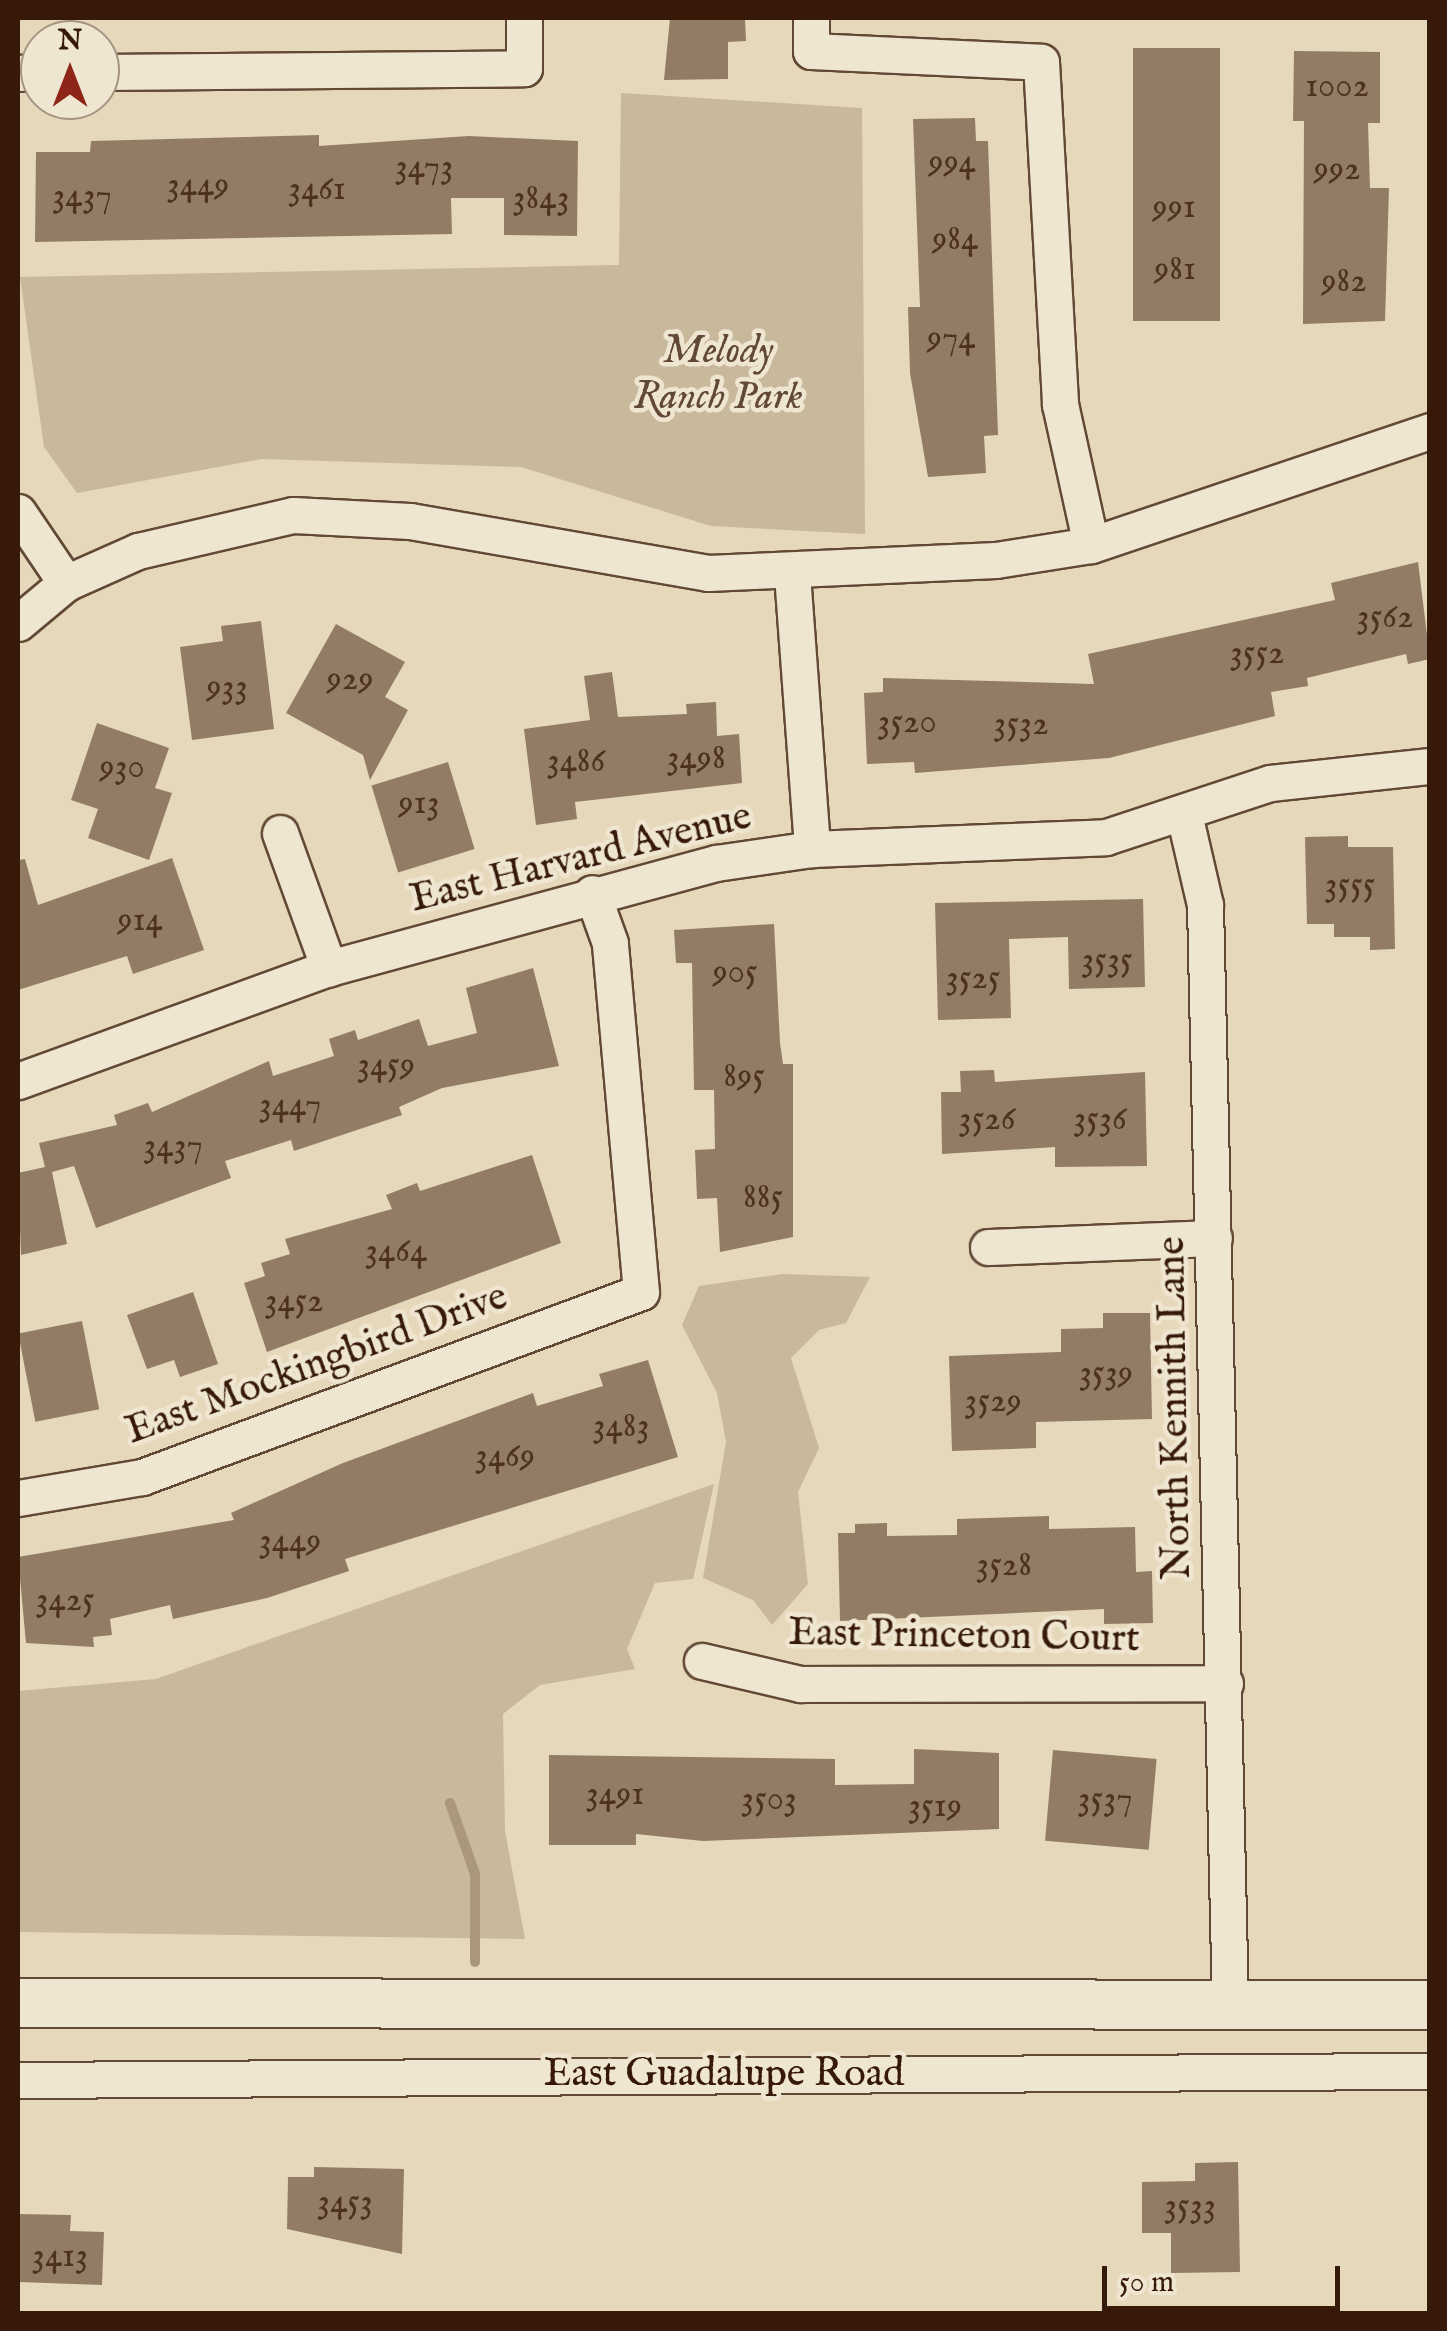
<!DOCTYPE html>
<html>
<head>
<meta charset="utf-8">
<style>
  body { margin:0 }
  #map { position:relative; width:1447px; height:2331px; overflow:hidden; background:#e6d8ba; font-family:"IM FELL English",serif }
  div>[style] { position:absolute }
  .green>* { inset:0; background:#c8b89c }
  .stream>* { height:10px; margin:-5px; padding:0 5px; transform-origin:5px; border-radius:5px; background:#aa977e }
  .building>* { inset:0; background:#927c65; transform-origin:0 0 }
  .roads { filter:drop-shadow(2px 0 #624935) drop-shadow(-2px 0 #624935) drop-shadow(0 2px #624935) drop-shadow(0 -2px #624935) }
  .street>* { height:35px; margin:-17.5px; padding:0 17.5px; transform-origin:17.5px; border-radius:17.5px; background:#efe6d2 }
  .secondary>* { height:48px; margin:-24px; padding:0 24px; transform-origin:24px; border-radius:24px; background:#efe6d2 }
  span { translate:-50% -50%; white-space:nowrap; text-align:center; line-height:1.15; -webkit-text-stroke:9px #efe6d2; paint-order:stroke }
  .number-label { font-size:35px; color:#4d3220 }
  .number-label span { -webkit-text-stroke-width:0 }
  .park-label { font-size:40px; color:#624935; font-style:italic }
  .street-label { font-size:40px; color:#361909 }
  .frame { position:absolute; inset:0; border:20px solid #361909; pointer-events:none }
  .north { position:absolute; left:20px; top:20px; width:100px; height:100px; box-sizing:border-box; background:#efe6d2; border:2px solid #a59482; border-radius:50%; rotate:0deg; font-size:28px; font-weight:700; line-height:40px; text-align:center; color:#361909 }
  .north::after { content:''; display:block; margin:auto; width:35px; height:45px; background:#8f2418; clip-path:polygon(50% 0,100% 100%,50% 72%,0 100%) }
  .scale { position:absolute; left:1102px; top:2266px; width:238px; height:45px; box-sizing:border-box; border:5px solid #361909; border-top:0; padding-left:12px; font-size:30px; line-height:35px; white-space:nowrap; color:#361909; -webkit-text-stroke:8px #efe6d2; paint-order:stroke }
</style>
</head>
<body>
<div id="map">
  <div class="green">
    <div style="clip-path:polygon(621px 93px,862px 108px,865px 534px,711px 526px,521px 467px,262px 459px,77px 493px,44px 447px,20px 277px,619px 265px)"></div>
    <div style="clip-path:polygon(782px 1274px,870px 1277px,846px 1323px,819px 1330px,791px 1358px,819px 1448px,798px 1492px,808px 1584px,772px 1625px,753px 1600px,703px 1578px,726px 1442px,717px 1393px,682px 1325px,699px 1286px)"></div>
    <div style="clip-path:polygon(714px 1484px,693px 1579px,655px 1583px,627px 1649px,635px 1669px,540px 1685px,503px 1714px,505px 1831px,525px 1939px,18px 1932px,18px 1691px,156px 1679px)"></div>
  </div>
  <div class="stream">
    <div style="left:450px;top:1803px;width:75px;rotate:70.6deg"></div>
    <div style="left:475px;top:1874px;width:88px;rotate:90deg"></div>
  </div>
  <div class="building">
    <div style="clip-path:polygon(670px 18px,745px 18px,746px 41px,728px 42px,728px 79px,664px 80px)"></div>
    <div style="left:1220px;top:48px;width:273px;height:87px;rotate:90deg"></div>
    <div style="clip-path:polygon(1294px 51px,1380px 52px,1380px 123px,1368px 123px,1370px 188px,1389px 188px,1385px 321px,1303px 324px,1304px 121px,1293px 121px)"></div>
    <div style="clip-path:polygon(975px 118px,976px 141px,988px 141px,998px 435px,984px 436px,986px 473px,928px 477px,910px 373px,908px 307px,920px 307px,913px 119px)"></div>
    <div style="clip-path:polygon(319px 135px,319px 146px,469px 136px,578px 141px,577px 236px,504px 235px,504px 198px,451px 198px,452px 234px,35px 242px,36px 152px,90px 152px,91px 141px)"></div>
    <div style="clip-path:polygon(1418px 562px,1430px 659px,1408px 664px,1406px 654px,1307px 678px,1308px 686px,1271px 692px,1275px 716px,1109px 758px,915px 773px,914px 762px,867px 764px,864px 693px,883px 692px,883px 678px,1094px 684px,1088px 654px,1335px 600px,1331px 583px)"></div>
    <div style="clip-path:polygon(261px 621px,274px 729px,192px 740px,180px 647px,223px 641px,221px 626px)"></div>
    <div style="clip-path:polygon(336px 624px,405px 662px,385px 697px,408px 710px,370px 780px,363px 755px,286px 713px)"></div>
    <div style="clip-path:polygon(612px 672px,618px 717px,687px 714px,686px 704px,716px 702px,717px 736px,739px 734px,742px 783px,575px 802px,577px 819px,536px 825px,524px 729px,590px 720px,584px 676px)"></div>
    <div style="clip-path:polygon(97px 723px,169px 748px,155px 788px,172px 793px,149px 860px,88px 838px,98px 809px,71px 800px)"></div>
    <div style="left:448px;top:762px;width:91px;height:80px;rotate:73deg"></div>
    <div style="clip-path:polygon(1348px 836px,1348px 847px,1393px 847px,1395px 949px,1370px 950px,1370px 937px,1334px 937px,1334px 924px,1307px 924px,1305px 837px)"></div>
    <div style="clip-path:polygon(172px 858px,204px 950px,133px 974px,127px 956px,18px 990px,18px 860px,25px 859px,38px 905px)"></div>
    <div style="clip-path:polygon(1143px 899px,1145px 987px,1069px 989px,1068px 937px,1009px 939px,1011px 1018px,938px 1020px,935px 903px)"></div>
    <div style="clip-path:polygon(774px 924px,780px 1043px,783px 1064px,793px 1064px,793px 1237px,720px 1252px,717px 1198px,697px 1199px,695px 1150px,715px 1149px,714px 1090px,694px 1090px,692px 963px,676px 963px,674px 930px)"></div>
    <div style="clip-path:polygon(533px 968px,559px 1066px,442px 1088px,399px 1107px,402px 1115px,294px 1151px,291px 1140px,225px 1161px,231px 1178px,96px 1228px,74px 1166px,52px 1172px,67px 1244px,21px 1255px,18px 1173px,45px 1167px,39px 1143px,117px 1125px,114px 1115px,148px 1103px,152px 1112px,269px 1061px,273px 1076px,334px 1056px,329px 1039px,355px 1030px,358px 1040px,419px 1019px,428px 1046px,477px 1033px,466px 988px)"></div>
    <div style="clip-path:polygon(994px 1070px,995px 1082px,1145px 1072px,1147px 1166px,1055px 1167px,1055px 1147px,942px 1154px,941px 1092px,961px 1092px,960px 1071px)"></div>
    <div style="clip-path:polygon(532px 1155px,561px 1243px,267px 1352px,244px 1283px,265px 1276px,261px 1263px,290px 1254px,285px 1239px,392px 1209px,386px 1195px,417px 1183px,420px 1191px)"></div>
    <div style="clip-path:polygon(193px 1292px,218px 1364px,180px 1377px,174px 1360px,147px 1369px,127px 1315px)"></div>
    <div style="clip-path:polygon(1103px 1313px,1150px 1313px,1152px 1419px,1036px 1422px,1036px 1448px,952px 1451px,949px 1356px,1061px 1352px,1061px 1329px,1103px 1328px)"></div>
    <div style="left:82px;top:1321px;width:90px;height:65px;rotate:79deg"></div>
    <div style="clip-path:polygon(648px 1360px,678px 1457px,345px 1559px,349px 1571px,267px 1598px,173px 1619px,170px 1605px,110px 1619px,112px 1635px,93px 1637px,94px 1647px,26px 1643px,18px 1557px,234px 1520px,231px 1513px,343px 1463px,533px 1393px,537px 1406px,603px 1386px,599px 1374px)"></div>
    <div style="clip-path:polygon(1049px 1516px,1049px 1529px,1135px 1527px,1136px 1572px,1152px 1571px,1153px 1623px,1104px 1624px,1104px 1609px,840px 1621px,838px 1533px,855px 1533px,855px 1524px,887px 1523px,887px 1536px,957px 1535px,957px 1519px)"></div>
    <div style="clip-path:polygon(914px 1749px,999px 1753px,999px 1829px,703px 1841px,636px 1834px,636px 1845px,549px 1845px,549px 1755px,835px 1759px,835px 1785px,914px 1784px)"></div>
    <div style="left:1053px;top:1750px;width:104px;height:91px;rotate:5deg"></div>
    <div style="clip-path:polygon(1238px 2162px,1240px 2272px,1171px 2273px,1171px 2233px,1142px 2233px,1142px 2182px,1195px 2181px,1195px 2163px)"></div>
    <div style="clip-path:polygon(314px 2167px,404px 2169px,402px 2254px,287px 2229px,288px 2177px,314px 2177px)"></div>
    <div style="clip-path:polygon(18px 2214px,71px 2215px,70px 2231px,104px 2232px,102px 2285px,18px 2282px)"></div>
  </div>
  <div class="roads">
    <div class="street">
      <div style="left:811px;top:18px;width:33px;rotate:90deg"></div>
      <div style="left:811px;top:51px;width:230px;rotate:2.7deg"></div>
      <div style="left:1041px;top:62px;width:343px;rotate:86.8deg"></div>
      <div style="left:1060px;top:404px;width:144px;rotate:77.6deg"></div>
      <div style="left:100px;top:72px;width:424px;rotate:-0.5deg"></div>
      <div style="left:524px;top:68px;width:50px;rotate:-90deg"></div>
      <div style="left:18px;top:73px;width:22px;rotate:-3deg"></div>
      <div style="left:18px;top:512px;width:86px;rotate:55.9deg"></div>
      <div style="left:792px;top:574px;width:276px;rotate:85.8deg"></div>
      <div style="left:18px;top:623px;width:62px;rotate:-39.8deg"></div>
      <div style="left:66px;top:583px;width:79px;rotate:-24deg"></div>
      <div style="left:138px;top:551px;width:159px;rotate:-13.1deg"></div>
      <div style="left:293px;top:515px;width:117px;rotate:2.9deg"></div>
      <div style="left:410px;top:521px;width:303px;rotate:9.9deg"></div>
      <div style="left:708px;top:573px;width:288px;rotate:-2.6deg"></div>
      <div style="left:996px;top:560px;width:96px;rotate:-9deg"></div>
      <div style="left:1091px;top:545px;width:358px;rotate:-18.6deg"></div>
      <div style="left:1184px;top:814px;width:93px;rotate:77deg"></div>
      <div style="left:1205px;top:905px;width:1098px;rotate:88.7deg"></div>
      <div style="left:280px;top:833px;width:144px;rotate:70.1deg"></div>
      <div style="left:18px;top:1081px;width:331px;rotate:-20deg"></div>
      <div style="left:329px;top:968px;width:401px;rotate:-15.2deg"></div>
      <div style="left:716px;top:863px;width:97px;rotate:-8.3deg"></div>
      <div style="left:812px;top:849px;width:294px;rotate:-2.3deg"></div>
      <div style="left:1106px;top:837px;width:173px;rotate:-18.2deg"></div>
      <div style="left:1270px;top:783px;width:161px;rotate:-6.1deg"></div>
      <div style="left:988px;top:1247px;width:226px;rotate:-2.3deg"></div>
      <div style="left:18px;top:1498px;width:126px;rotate:-9.6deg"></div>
      <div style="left:142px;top:1477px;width:532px;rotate:-20.34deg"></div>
      <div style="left:641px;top:1292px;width:350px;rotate:-95.1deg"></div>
      <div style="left:610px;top:943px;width:53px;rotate:-109.8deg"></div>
      <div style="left:702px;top:1661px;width:101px;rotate:13.2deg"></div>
      <div style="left:800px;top:1684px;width:425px;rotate:-0.1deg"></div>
      <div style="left:18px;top:2080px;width:1412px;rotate:-0.37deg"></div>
    </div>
    <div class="secondary">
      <div style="left:18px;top:2003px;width:1412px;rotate:0.08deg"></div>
    </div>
  </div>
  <div class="number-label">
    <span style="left:1337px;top:87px">1002</span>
    <span style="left:952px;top:163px">994</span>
    <span style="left:424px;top:168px">3473</span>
    <span style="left:1337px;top:170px">992</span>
    <span style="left:198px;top:186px">3449</span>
    <span style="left:317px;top:190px">3461</span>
    <span style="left:82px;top:197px">3437</span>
    <span style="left:541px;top:199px">3843</span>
    <span style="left:1174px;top:208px">991</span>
    <span style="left:955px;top:240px">984</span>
    <span style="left:1175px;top:270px">981</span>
    <span style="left:1344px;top:282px">982</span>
    <span style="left:951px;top:339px">974</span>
    <span style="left:1385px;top:618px">3562</span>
    <span style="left:1257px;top:654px">3552</span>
    <span style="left:350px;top:680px">929</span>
    <span style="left:227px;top:688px">933</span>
    <span style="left:907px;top:723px">3520</span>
    <span style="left:1021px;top:725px">3532</span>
    <span style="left:696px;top:759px">3498</span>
    <span style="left:576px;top:762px">3486</span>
    <span style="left:122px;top:768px">930</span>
    <span style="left:419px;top:804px">913</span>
    <span style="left:1350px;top:886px">3555</span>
    <span style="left:140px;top:921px">914</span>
    <span style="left:1107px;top:961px">3535</span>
    <span style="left:735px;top:973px">905</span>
    <span style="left:973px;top:979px">3525</span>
    <span style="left:386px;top:1066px">3459</span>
    <span style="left:744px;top:1077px">895</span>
    <span style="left:290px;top:1106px">3447</span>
    <span style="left:987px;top:1120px">3526</span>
    <span style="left:1100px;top:1120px">3536</span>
    <span style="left:173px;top:1147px">3437</span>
    <span style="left:763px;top:1198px">885</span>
    <span style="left:396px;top:1252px">3464</span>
    <span style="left:294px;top:1302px">3452</span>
    <span style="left:1106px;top:1374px">3539</span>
    <span style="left:993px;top:1402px">3529</span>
    <span style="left:621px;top:1427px">3483</span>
    <span style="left:505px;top:1457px">3469</span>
    <span style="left:290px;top:1542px">3449</span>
    <span style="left:1004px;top:1566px">3528</span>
    <span style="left:65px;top:1601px">3425</span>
    <span style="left:615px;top:1795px">3491</span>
    <span style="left:769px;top:1800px">3503</span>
    <span style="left:1105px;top:1800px">3537</span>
    <span style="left:935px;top:1807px">3519</span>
    <span style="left:345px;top:2203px">3453</span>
    <span style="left:1190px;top:2207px">3533</span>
    <span style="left:60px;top:2257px">3413</span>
  </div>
  <div class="park-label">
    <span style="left:718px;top:375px">Melody<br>Ranch Park</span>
  </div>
  <div class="street-label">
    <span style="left:581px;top:859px;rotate:-14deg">East Harvard Avenue</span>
    <span style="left:317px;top:1365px;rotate:-20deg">East Mockingbird Drive</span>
    <span style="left:1176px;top:1408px;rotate:-91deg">North Kennith Lane</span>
    <span style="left:964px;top:1637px;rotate:1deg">East Princeton Court</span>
    <span style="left:724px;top:2075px">East Guadalupe Road</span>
  </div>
  <div class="frame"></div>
  <div class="north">N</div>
  <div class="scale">50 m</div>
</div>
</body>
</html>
